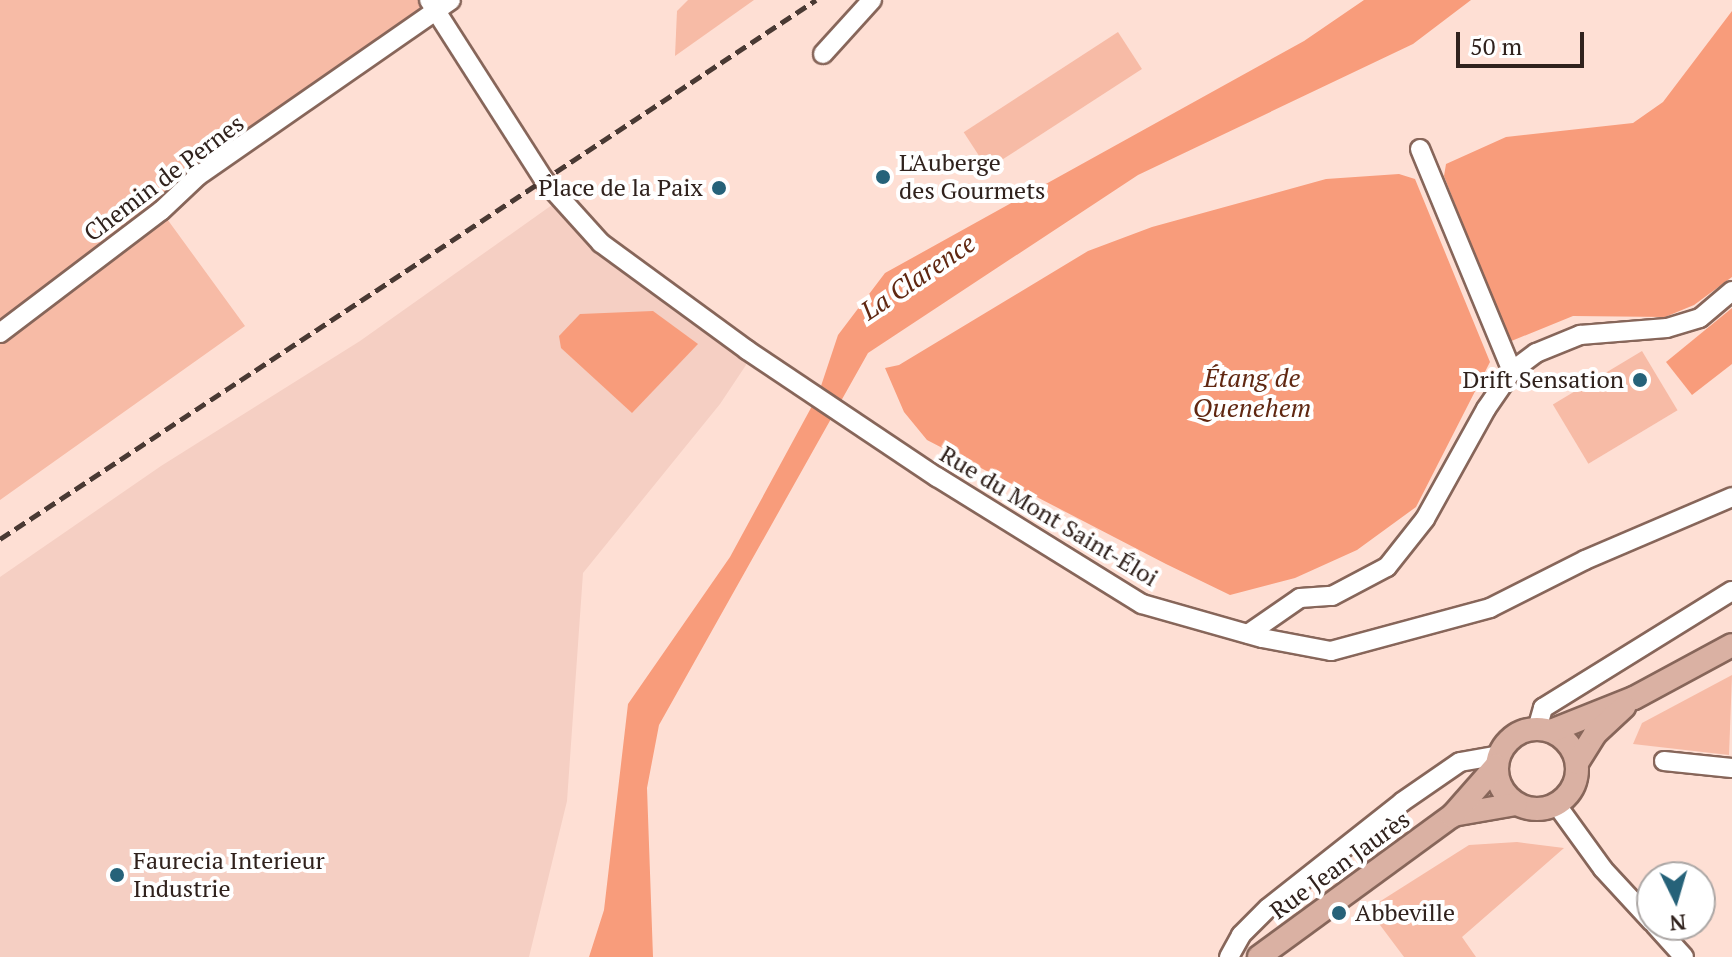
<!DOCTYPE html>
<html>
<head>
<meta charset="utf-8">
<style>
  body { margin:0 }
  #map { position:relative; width:1732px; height:957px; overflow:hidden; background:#fedfd4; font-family:"PT Serif",serif }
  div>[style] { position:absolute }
  .built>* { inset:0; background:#f5cfc3 }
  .green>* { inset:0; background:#f7bba6; transform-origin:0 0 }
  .water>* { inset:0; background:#f89c7b }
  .roads { filter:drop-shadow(2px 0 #87665a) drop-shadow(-2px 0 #87665a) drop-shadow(0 2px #87665a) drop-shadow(0 -2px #87665a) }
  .minor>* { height:18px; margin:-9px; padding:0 9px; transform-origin:9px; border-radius:9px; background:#fff }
  .major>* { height:22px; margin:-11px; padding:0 11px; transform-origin:11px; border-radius:11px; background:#dab1a3 }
  .major>.ring { margin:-11px; padding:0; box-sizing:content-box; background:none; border:22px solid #dab1a3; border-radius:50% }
  .rail>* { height:5px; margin-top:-2.5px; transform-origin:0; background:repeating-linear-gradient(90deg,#493933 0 12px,transparent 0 18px) }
  .dots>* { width:22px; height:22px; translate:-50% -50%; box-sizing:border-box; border:4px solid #fff; border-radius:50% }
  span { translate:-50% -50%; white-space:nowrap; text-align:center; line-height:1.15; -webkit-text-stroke:8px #fff; paint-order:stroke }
  .poi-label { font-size:24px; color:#30221d }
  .left { translate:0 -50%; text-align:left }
  .right { translate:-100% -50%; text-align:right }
  .street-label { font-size:24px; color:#30221d }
  .water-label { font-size:26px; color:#602711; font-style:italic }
  .north { position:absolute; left:1636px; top:861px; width:80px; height:80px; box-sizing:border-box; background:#fff; border:2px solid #aca7a5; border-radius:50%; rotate:175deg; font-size:22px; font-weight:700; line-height:32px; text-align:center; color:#30221d }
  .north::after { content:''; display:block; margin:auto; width:28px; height:36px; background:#266279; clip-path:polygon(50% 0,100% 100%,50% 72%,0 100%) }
  .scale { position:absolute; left:1456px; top:32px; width:128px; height:36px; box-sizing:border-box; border:4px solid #30221d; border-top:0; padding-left:10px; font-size:24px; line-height:28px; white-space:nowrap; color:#30221d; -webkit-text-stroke:6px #fff; paint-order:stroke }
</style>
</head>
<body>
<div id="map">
  <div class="built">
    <div style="clip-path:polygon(559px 200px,747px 350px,746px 365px,720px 404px,583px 573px,567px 801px,529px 957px,0 957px,0 577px,161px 466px,360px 341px)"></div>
  </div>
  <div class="green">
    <div style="clip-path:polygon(0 0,451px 0,162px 212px,245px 326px,0 500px)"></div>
    <div style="clip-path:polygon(688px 0,754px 0,675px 56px,677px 11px)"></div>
    <div style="left:1118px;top:32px;width:44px;height:184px;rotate:57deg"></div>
    <div style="left:1642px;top:351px;width:69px;height:104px;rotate:59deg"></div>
    <div style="clip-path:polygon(1732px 675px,1729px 755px,1633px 744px,1642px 723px)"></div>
    <div style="clip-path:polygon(1517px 842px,1564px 848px,1462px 937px,1476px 957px,1404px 957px,1368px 909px,1469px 845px)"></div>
  </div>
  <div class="water">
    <div style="clip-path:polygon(1364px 0,1471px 0,1413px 44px,1138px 175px,868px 353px,659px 725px,647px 788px,653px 957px,589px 957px,604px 910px,628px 704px,730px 557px,818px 395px,838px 335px,885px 273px,1304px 41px)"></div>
    <div style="clip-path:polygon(1732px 11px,1732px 277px,1694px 305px,1665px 317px,1573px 316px,1509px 342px,1444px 176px,1446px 164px,1506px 137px,1633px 123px,1663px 102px)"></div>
    <div style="clip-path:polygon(1399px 174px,1415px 179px,1490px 362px,1416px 507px,1357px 550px,1295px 578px,1230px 595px,1166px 564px,927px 440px,904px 412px,885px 368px,899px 365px,1088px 251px,1152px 227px,1326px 179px)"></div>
    <div style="clip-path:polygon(1732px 308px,1732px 364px,1692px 395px,1666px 362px)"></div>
    <div style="clip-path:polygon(653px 311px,698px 344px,632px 413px,561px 348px,559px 336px,580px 314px)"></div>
  </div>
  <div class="roads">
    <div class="minor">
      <div style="left:429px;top:0;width:214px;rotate:57.4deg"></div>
      <div style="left:544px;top:180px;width:85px;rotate:47.9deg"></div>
      <div style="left:601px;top:243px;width:181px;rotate:36.2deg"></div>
      <div style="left:747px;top:350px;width:229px;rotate:33.8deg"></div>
      <div style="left:937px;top:477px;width:241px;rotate:31.8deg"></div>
      <div style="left:1142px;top:604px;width:125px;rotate:15.8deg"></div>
      <div style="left:1262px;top:638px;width:70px;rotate:10.7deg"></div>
      <div style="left:1331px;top:651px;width:165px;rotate:-15.1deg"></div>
      <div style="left:1490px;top:608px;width:106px;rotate:-26.8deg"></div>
      <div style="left:1585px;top:560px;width:160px;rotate:-23.2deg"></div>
      <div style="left:823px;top:54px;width:73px;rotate:-47.8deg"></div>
      <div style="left:1420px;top:149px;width:240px;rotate:67.5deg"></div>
      <div style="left:0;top:333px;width:202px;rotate:-37.2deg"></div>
      <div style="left:161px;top:211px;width:51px;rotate:-43.4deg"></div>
      <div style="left:198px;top:176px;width:308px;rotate:-34.8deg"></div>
      <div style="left:1248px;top:634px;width:63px;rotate:-34.7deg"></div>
      <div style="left:1300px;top:598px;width:32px;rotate:-4deg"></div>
      <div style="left:1332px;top:596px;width:62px;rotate:-27.8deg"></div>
      <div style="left:1387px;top:567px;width:61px;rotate:-51.6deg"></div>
      <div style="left:1425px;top:519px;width:126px;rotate:-61deg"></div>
      <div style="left:1486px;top:409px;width:46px;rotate:-55.6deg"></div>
      <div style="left:1512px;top:371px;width:30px;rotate:-37deg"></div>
      <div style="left:1536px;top:353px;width:48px;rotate:-22.2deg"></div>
      <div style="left:1580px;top:335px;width:87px;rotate:-4.6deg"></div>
      <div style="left:1667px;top:328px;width:34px;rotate:-17deg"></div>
      <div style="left:1700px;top:318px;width:42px;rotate:-40.2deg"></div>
      <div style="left:1537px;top:729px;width:22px;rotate:-74deg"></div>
      <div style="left:1543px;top:708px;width:222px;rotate:-31.8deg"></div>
      <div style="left:1664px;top:761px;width:68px;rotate:5.9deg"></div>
      <div style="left:1556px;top:804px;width:80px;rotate:54.1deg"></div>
      <div style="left:1603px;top:869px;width:72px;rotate:47.2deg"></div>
      <div style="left:1655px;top:925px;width:43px;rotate:47.8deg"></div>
      <div style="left:1229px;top:957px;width:25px;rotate:-61deg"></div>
      <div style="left:1241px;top:935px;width:38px;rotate:-45deg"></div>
      <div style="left:1268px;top:908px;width:171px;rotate:-38.3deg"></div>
      <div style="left:1402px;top:802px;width:70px;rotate:-34.6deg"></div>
      <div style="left:1460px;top:762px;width:40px;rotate:-10deg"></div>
    </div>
    <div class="major">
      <div class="ring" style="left:1497px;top:729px;width:58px;height:58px"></div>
      <div style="left:1551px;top:731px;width:89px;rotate:-21.7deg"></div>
      <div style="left:1634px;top:698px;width:111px;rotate:-28.4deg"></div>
      <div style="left:1577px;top:763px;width:34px;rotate:-58deg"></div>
      <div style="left:1595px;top:734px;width:40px;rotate:-43deg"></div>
      <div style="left:1453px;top:815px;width:64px;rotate:-9.9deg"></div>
      <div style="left:1259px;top:957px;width:239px;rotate:-36.2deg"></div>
      <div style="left:1452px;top:816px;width:67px;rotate:-48.7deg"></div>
    </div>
  </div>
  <div class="rail">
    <div style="left:0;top:539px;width:978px;rotate:-33.45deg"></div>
  </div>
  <div class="dots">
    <div style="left:883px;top:177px;background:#266279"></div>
    <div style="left:719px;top:188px;background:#266279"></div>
    <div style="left:1640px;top:380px;background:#266279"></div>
    <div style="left:117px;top:875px;background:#266279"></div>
    <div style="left:1339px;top:913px;background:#266279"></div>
  </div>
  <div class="poi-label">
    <span class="left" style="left:899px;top:177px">L'Auberge<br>des Gourmets</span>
    <span class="right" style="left:703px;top:188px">Place de la Paix</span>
    <span class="right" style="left:1624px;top:380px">Drift Sensation</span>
    <span class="left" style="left:133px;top:875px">Faurecia Interieur<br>Industrie</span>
    <span class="left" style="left:1355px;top:913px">Abbeville</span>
  </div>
  <div class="street-label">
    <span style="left:164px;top:178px;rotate:-37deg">Chemin de Pernes</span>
    <span style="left:1049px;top:516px;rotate:31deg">Rue du Mont Saint-Éloi</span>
    <span style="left:1340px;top:865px;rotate:-36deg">Rue Jean Jaurès</span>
  </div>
  <div class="water-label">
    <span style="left:918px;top:277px;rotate:-34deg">La Clarence</span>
    <span style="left:1252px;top:393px">Étang de<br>Quenehem</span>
  </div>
  <div class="north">N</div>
  <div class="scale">50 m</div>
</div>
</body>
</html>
